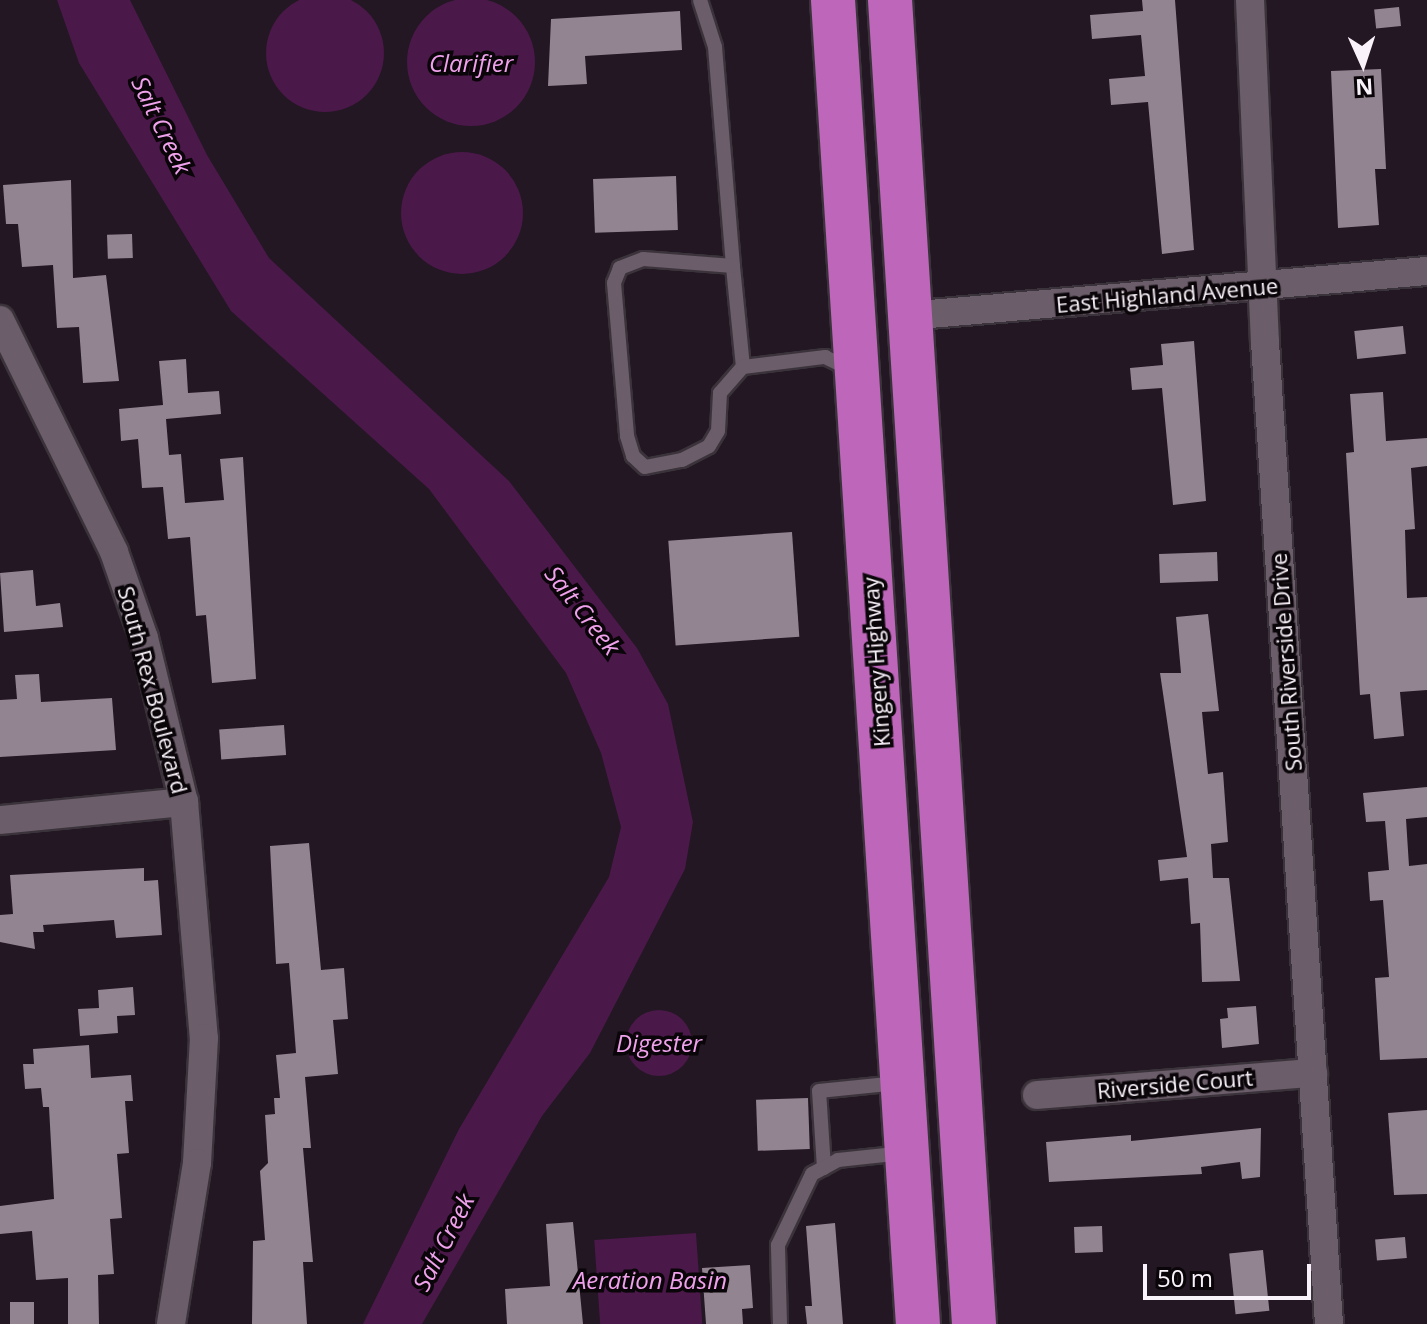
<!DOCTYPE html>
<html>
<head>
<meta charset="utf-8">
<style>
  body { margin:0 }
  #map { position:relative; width:1427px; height:1324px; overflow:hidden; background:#221722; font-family:"Open Sans",sans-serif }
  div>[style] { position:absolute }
  .water>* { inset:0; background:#4a1849; transform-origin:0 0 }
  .round { border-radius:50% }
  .building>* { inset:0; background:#938491; transform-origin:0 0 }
  .roads { filter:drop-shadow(2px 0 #3b333b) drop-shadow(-2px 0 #3b333b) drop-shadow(0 2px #3b333b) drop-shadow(0 -2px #3b333b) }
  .lane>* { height:14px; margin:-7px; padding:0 7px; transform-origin:7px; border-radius:7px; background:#6b5d6a }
  .street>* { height:28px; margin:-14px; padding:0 14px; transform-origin:14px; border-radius:14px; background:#6b5d6a }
  .highway>* { height:44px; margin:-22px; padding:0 22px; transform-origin:22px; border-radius:22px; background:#be66ba }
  span { translate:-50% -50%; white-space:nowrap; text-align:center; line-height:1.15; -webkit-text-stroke:7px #090508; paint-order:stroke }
  .street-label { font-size:22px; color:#faf2fa }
  .water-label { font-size:24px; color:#f0a1ec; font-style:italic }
  .north { position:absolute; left:1323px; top:24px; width:80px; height:80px; -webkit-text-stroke:6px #090508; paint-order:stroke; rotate:177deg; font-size:22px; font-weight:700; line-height:32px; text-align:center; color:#faf2fa }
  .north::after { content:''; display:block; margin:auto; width:28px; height:36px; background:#faf2fa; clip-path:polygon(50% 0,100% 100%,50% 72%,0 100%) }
  .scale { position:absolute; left:1143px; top:1264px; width:168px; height:36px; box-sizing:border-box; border:4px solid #faf2fa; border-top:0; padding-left:10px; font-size:24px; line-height:28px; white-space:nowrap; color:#faf2fa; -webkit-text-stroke:6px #090508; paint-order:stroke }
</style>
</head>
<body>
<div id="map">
  <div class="water">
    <div class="round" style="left:266px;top:-6px;width:118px;height:118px"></div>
    <div class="round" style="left:407px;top:-2px;width:128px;height:128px"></div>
    <div style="clip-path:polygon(57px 0,130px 0,207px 155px,269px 258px,509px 481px,637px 648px,668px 704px,693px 822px,685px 869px,590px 1053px,542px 1116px,422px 1324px,363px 1324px,459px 1129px,609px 877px,621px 827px,601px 753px,566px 673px,429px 489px,231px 311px,79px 63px)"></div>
    <div class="round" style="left:401px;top:152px;width:122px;height:122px"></div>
    <div class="round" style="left:626px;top:1010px;width:66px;height:66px"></div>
    <div style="left:696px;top:1233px;width:91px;height:102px;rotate:86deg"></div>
  </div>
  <div class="building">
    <div style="clip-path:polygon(1142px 0,1175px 0,1194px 250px,1162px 254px,1148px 102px,1111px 105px,1109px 79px,1145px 76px,1141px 35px,1092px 39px,1090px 15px,1143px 11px)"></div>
    <div style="left:1399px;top:7px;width:19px;height:25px;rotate:84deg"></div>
    <div style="clip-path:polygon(680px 11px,682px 50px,585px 56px,587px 84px,548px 86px,551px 19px)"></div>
    <div style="clip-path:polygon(1381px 69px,1386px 169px,1375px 169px,1379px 225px,1338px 228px,1331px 71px)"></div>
    <div style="left:676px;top:176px;width:54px;height:83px;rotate:88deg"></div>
    <div style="clip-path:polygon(71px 180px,73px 278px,106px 275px,119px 381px,83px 383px,79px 327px,57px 328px,53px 265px,22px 267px,18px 224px,6px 224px,3px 185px)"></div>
    <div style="left:132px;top:234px;width:24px;height:25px;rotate:88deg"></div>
    <div style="left:1403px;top:326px;width:28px;height:49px;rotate:84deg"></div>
    <div style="clip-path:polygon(1194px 341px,1206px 501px,1173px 505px,1162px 388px,1132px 390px,1130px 368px,1163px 365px,1161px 344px)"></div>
    <div style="clip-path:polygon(186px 359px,188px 393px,219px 391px,221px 414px,166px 419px,169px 455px,181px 454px,185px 503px,224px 500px,220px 459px,243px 457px,256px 679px,212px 683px,206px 615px,196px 616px,190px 537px,168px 539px,163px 487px,142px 488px,138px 439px,121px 441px,119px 409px,163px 405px,159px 361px)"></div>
    <div style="clip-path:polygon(1383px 392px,1386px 441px,1427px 438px,1427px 466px,1411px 468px,1415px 529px,1405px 530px,1407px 598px,1427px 597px,1427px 690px,1400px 692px,1404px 736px,1374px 739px,1370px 694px,1360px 695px,1346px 453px,1354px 452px,1350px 394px)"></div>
    <div style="left:792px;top:532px;width:105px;height:124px;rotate:86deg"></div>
    <div style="left:1217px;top:552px;width:29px;height:58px;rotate:88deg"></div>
    <div style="clip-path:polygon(33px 570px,36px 606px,60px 603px,63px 627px,4px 632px,0 573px)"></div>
    <div style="clip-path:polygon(1208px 614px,1219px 711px,1202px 712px,1208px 774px,1223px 772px,1228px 842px,1211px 844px,1213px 878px,1229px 878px,1240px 981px,1202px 982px,1200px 923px,1191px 924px,1188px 878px,1160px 881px,1158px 860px,1187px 857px,1160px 673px,1181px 673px,1176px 617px)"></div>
    <div style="clip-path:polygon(39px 674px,41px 702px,112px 698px,116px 750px,0 757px,0 700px,17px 699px,15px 675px)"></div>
    <div style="left:284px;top:725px;width:30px;height:65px;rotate:86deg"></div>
    <div style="clip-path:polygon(1427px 787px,1427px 817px,1406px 819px,1409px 866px,1427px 864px,1427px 1058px,1380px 1060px,1375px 978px,1389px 977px,1383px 900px,1370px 901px,1368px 872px,1389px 870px,1385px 821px,1366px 822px,1363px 793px)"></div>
    <div style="clip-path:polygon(309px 843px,321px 970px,344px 968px,348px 1019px,333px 1020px,338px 1074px,305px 1077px,311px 1148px,303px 1148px,313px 1262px,303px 1262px,307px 1324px,252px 1324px,253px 1241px,265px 1240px,260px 1171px,268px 1163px,265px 1115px,275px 1114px,274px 1098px,280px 1098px,276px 1055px,296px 1053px,289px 963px,276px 964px,270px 846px)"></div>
    <div style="clip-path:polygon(144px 868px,144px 881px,158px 880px,162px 935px,116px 938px,114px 920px,43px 925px,44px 932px,33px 932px,35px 949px,0 942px,0 915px,13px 914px,10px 875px)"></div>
    <div style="clip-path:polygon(133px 987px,135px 1015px,117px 1016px,118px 1033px,80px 1036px,78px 1009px,99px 1008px,98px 990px)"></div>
    <div style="clip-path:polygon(1256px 1006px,1259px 1044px,1222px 1048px,1220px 1019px,1228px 1018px,1227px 1008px)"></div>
    <div style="clip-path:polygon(89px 1045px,91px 1078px,131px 1075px,133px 1101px,125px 1101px,129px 1153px,117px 1154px,122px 1218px,110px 1219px,114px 1274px,98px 1275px,99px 1324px,68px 1324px,68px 1278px,36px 1280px,32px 1231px,0 1234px,0 1206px,54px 1199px,49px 1107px,43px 1107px,41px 1088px,25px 1089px,23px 1064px,34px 1064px,33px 1049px)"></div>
    <div style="left:808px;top:1098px;width:51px;height:52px;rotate:88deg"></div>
    <div style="clip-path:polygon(1427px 1110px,1427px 1194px,1394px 1195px,1388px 1113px)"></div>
    <div style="clip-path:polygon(1261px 1128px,1260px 1177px,1242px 1179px,1240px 1162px,1201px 1167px,1202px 1174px,1049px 1182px,1046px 1142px,1131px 1135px,1131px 1141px)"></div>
    <div style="clip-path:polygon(573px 1222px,583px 1324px,507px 1324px,505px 1289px,550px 1286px,546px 1224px)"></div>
    <div style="clip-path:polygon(835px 1223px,843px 1324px,807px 1324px,805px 1306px,812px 1306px,806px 1226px)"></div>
    <div style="left:1102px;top:1226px;width:26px;height:28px;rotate:88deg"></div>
    <div style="left:1405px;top:1237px;width:21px;height:30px;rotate:85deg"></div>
    <div style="left:1263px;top:1250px;width:61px;height:34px;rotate:84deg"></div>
    <div style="clip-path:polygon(750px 1265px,753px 1308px,742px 1309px,743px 1324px,706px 1324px,702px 1268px)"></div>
    <div style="left:10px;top:1302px;width:24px;height:22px"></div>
  </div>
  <div class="roads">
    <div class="lane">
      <div style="left:700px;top:0;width:49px;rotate:72.3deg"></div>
      <div style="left:715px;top:47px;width:220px;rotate:85.3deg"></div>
      <div style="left:743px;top:367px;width:101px;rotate:-95.7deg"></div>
      <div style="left:733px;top:266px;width:90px;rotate:-175.6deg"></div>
      <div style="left:643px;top:259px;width:25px;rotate:159deg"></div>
      <div style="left:620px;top:268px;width:16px;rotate:112deg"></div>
      <div style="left:614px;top:283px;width:154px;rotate:85.1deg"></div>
      <div style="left:627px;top:436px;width:21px;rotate:73deg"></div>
      <div style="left:633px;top:456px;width:16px;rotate:43deg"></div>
      <div style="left:645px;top:467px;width:38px;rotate:-11deg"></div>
      <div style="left:682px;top:460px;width:30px;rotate:-27deg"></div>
      <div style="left:709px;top:446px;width:17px;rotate:-59deg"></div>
      <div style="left:718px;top:431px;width:38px;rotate:-87deg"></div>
      <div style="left:720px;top:393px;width:35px;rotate:-49deg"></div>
      <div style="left:743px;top:367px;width:83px;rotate:-7deg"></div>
      <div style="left:825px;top:357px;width:28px;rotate:26deg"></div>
      <div style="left:824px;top:1168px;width:77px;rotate:-93.7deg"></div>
      <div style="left:819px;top:1091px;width:79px;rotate:-5.8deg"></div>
      <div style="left:780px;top:1324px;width:79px;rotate:-91.5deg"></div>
      <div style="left:778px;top:1245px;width:79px;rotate:-64.4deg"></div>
      <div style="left:812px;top:1174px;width:30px;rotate:-28deg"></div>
      <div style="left:838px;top:1160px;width:65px;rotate:-6.1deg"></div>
    </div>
    <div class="street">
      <div style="left:1250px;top:0;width:342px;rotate:87.5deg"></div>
      <div style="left:1265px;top:342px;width:984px;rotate:86.27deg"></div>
      <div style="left:907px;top:316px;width:522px;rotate:-4.95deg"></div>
      <div style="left:0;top:320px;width:258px;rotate:63.8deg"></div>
      <div style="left:114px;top:552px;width:91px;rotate:70.8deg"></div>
      <div style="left:144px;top:638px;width:169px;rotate:76.3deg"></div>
      <div style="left:184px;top:802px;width:237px;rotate:85.2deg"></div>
      <div style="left:204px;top:1038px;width:125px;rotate:93.2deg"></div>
      <div style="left:197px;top:1163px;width:163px;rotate:99.2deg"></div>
      <div style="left:0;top:820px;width:185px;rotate:-5.6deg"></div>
      <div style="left:1037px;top:1095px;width:277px;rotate:-4.6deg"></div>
    </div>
    <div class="highway">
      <div style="left:833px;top:0;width:1327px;rotate:86.33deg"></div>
      <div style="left:890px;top:0;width:1327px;rotate:86.37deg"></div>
    </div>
  </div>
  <div class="street-label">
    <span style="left:1167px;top:295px;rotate:-5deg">East Highland Avenue</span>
    <span style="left:876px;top:662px;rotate:-94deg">Kingery Highway</span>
    <span style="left:1286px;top:662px;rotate:-94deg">South Riverside Drive</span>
    <span style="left:153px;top:690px;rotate:75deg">South Rex Boulevard</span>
    <span style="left:1175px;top:1084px;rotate:-5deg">Riverside Court</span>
  </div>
  <div class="water-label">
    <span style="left:471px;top:63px">Clarifier</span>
    <span style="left:162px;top:125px;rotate:64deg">Salt Creek</span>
    <span style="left:583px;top:610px;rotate:52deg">Salt Creek</span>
    <span style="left:659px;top:1043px">Digester</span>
    <span style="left:443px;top:1242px;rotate:-63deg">Salt Creek</span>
    <span style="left:650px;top:1280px">Aeration Basin</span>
  </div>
  <div class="north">N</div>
  <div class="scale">50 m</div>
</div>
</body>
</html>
